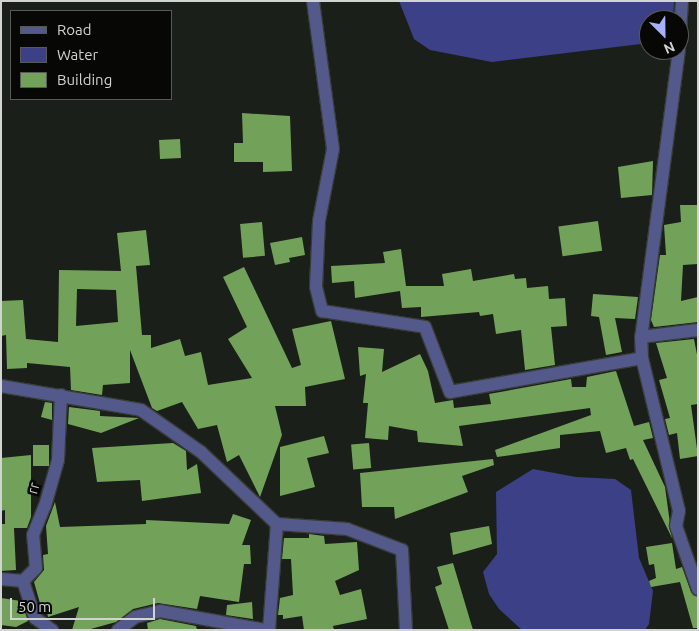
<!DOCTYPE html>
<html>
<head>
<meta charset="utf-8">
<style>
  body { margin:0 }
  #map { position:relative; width:699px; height:631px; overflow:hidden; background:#1b1f19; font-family:Ubuntu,sans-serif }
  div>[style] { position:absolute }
  .water>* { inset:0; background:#3c4087 }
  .building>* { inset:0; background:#72a259; transform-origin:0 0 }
  .roads { filter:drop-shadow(1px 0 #383c36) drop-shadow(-1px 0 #383c36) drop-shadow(0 1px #383c36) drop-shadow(0 -1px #383c36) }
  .minor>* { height:12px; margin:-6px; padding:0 6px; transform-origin:6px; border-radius:6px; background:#53598a }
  span { translate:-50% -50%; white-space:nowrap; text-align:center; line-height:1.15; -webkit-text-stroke:5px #070806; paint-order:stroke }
  .street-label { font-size:15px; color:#d1d4d0 }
  .frame { position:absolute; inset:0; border:2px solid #d1d4d0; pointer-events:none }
  .legend { position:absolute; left:10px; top:10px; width:162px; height:90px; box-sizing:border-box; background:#070806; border:1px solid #585a57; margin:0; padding:6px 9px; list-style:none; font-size:15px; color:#d1d4d0 }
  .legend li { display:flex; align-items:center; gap:10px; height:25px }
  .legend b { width:25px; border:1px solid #585a57 }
  .north { position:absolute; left:639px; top:10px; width:50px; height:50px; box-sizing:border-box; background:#070806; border:1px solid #585a57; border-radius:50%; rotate:157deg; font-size:14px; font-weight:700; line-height:20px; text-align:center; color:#d1d4d0 }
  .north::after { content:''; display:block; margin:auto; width:18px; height:22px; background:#a6b1fc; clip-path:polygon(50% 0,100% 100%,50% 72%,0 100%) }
  .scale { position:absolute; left:10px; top:598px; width:145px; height:22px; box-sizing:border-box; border:2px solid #d1d4d0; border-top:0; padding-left:6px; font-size:15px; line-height:18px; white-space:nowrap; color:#d1d4d0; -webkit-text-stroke:4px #070806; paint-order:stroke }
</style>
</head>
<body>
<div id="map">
  <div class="water">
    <div style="clip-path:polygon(399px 1px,674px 1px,673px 20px,649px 20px,649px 43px,492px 62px,430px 50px,414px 39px)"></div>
    <div style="clip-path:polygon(533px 469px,576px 477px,615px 479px,631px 490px,639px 558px,653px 591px,649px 624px,645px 630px,522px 630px,499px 609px,489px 594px,483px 572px,497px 554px,496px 492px)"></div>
  </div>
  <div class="building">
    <div style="clip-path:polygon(242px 113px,290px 116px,292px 171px,263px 172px,263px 162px,234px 162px,234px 143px,243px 143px)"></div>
    <div style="left:180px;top:139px;width:19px;height:21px;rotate:87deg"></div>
    <div style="clip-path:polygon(653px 161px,652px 195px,621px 198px,618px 167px)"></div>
    <div style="clip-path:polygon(680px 205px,698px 205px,698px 264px,683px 265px,681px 301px,698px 297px,698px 322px,654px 327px,651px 320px,660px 255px,666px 255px,664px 225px,681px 222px)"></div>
    <div style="left:598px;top:221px;width:30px;height:40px;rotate:82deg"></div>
    <div style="left:262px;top:222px;width:34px;height:22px;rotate:85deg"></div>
    <div style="clip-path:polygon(evenodd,146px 230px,150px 265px,136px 266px,142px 335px,151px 335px,151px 348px,180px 339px,185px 356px,201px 352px,208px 385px,252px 378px,228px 339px,247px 327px,223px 277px,244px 267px,292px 368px,301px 365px,292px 329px,331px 321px,345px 379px,305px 387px,306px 406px,275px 406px,282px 435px,260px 497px,239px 455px,227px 462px,217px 425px,198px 429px,182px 402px,157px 411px,152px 408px,130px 350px,130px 383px,103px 385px,102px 395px,71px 390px,70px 367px,27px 363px,27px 368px,7px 369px,6px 335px,1px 336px,1px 301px,23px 300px,26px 339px,58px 342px,59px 270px,121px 271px,117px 233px,146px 230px,77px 289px,116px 290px,118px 322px,76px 326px,77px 289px)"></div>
    <div style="clip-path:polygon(302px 237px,305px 255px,289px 258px,290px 262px,275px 265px,270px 243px)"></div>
    <div style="clip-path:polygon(401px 249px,406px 286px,444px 286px,442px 274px,471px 269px,473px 281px,514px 274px,515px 279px,526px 278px,527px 288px,548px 286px,549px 299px,565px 298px,567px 326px,551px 327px,555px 365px,525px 370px,521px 330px,496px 334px,493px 314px,480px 316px,479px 312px,421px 317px,421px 307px,402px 308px,400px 291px,355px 298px,354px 281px,332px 283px,331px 266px,385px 263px,383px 252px)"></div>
    <div style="clip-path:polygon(593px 294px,638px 297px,635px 319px,615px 318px,622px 352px,606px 355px,599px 317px,591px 316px)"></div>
    <div style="clip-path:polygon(694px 339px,698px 360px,698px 404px,691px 405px,698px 456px,680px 459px,677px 433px,669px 435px,665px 419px,670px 418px,659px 380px,667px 378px,656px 343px)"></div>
    <div style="clip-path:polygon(358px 347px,384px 349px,382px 372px,420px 354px,428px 371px,435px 403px,453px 400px,454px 408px,491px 404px,489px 394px,571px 379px,572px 387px,586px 387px,587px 377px,616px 371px,634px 426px,649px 422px,653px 438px,643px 440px,665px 487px,672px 538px,633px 459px,630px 460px,626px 448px,606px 453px,600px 431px,560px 435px,560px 448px,497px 457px,495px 450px,591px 415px,590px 408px,459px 426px,463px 446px,418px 442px,417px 431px,389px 426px,388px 440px,365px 438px,368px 403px,363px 403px,366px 374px,360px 376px)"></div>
    <div style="clip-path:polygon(45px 402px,52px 403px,52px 420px,41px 417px)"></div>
    <div style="clip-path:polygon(69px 407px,100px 411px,100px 416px,139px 418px,101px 433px,68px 424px)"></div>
    <div style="clip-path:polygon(324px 436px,329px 453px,307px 458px,315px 487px,280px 496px,280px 447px)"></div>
    <div style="clip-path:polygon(173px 443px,186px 451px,187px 470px,197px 464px,201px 493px,142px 501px,140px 480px,97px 482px,92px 448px)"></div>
    <div style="left:369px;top:443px;width:25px;height:18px;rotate:85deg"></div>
    <div style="left:33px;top:445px;width:16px;height:21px"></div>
    <div style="clip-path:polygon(31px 455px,31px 517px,27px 528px,14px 528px,16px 570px,1px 571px,1px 524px,5px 524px,5px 510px,1px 511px,1px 458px)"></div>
    <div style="clip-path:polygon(493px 459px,494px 465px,462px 476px,468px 492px,395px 519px,394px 507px,362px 507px,360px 473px)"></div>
    <div style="clip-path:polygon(55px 502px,60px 527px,146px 524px,146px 520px,229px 524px,233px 514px,251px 520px,242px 545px,250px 545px,251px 564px,244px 564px,239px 602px,200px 596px,197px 609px,158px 603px,133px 609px,116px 622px,87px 630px,72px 630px,79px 607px,48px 617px,47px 612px,43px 614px,34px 582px,44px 570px,43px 555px,48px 554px,46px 526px)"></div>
    <div style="clip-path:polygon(489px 526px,492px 544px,453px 555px,450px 533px)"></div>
    <div style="clip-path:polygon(309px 534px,324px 536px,325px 544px,357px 542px,359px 570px,335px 581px,340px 595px,361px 589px,367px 619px,333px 626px,334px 630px,304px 630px,302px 616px,283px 619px,283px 615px,278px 615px,280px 598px,293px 595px,291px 559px,282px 559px,284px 538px,309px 538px)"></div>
    <div style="clip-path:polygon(672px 543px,676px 569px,682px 567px,691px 592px,698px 597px,698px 628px,693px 628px,680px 582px,651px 587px,649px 581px,656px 578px,654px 564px,649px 565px,646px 547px)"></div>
    <div style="clip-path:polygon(453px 563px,473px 630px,449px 630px,435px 587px,442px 584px,437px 567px)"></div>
    <div style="clip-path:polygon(1px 598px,21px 601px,28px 621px,16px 627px,1px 625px)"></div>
    <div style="clip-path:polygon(252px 602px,253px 619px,226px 615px,227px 605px)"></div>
    <div style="clip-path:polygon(160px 619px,196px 626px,197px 630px,148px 630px,147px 623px)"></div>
  </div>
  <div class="roads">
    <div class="minor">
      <div style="left:313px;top:1px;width:149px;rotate:82.3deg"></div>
      <div style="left:333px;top:149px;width:73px;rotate:101deg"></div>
      <div style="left:319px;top:221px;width:66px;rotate:92.6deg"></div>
      <div style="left:316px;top:287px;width:25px;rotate:76deg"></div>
      <div style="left:322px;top:311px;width:104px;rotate:8.8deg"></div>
      <div style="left:425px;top:327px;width:70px;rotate:69deg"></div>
      <div style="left:450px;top:392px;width:195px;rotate:-10deg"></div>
      <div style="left:679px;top:48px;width:47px;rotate:-86.3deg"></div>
      <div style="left:679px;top:50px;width:290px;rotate:97.5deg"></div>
      <div style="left:641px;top:337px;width:21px;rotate:87deg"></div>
      <div style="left:642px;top:358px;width:157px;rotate:76.4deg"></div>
      <div style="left:679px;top:511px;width:15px;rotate:101deg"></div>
      <div style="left:676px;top:526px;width:67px;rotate:70.8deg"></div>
      <div style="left:641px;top:337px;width:57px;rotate:-7deg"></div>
      <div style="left:1px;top:386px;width:142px;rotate:9.7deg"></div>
      <div style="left:141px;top:410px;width:73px;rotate:35deg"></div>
      <div style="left:201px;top:452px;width:105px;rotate:43.5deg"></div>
      <div style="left:277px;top:524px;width:70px;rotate:4.1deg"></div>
      <div style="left:347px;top:529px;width:59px;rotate:20.9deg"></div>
      <div style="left:402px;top:550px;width:80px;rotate:87.1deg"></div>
      <div style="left:1px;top:579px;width:22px;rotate:5deg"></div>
      <div style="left:23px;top:581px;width:39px;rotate:72deg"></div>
      <div style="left:35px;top:618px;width:21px;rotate:35deg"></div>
      <div style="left:23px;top:581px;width:18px;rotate:-45deg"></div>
      <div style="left:36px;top:568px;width:33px;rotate:-95deg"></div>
      <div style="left:33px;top:535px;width:31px;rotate:-68deg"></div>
      <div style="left:45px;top:506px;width:48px;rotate:-74.2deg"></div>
      <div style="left:58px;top:460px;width:65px;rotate:-87.4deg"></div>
      <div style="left:118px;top:630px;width:21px;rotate:-37deg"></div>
      <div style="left:135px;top:617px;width:26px;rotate:-13deg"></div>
      <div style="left:160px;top:611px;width:108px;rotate:10.2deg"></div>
      <div style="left:269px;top:630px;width:106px;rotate:-85.7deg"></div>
    </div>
  </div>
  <div class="street-label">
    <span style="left:33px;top:488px;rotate:-75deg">rr</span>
  </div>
  <div class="frame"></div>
  <ul class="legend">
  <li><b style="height:6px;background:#53598a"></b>Road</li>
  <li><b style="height:14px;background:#3c4087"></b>Water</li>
  <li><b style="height:14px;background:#72a259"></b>Building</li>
  </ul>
  <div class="north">N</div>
  <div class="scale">50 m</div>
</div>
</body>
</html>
